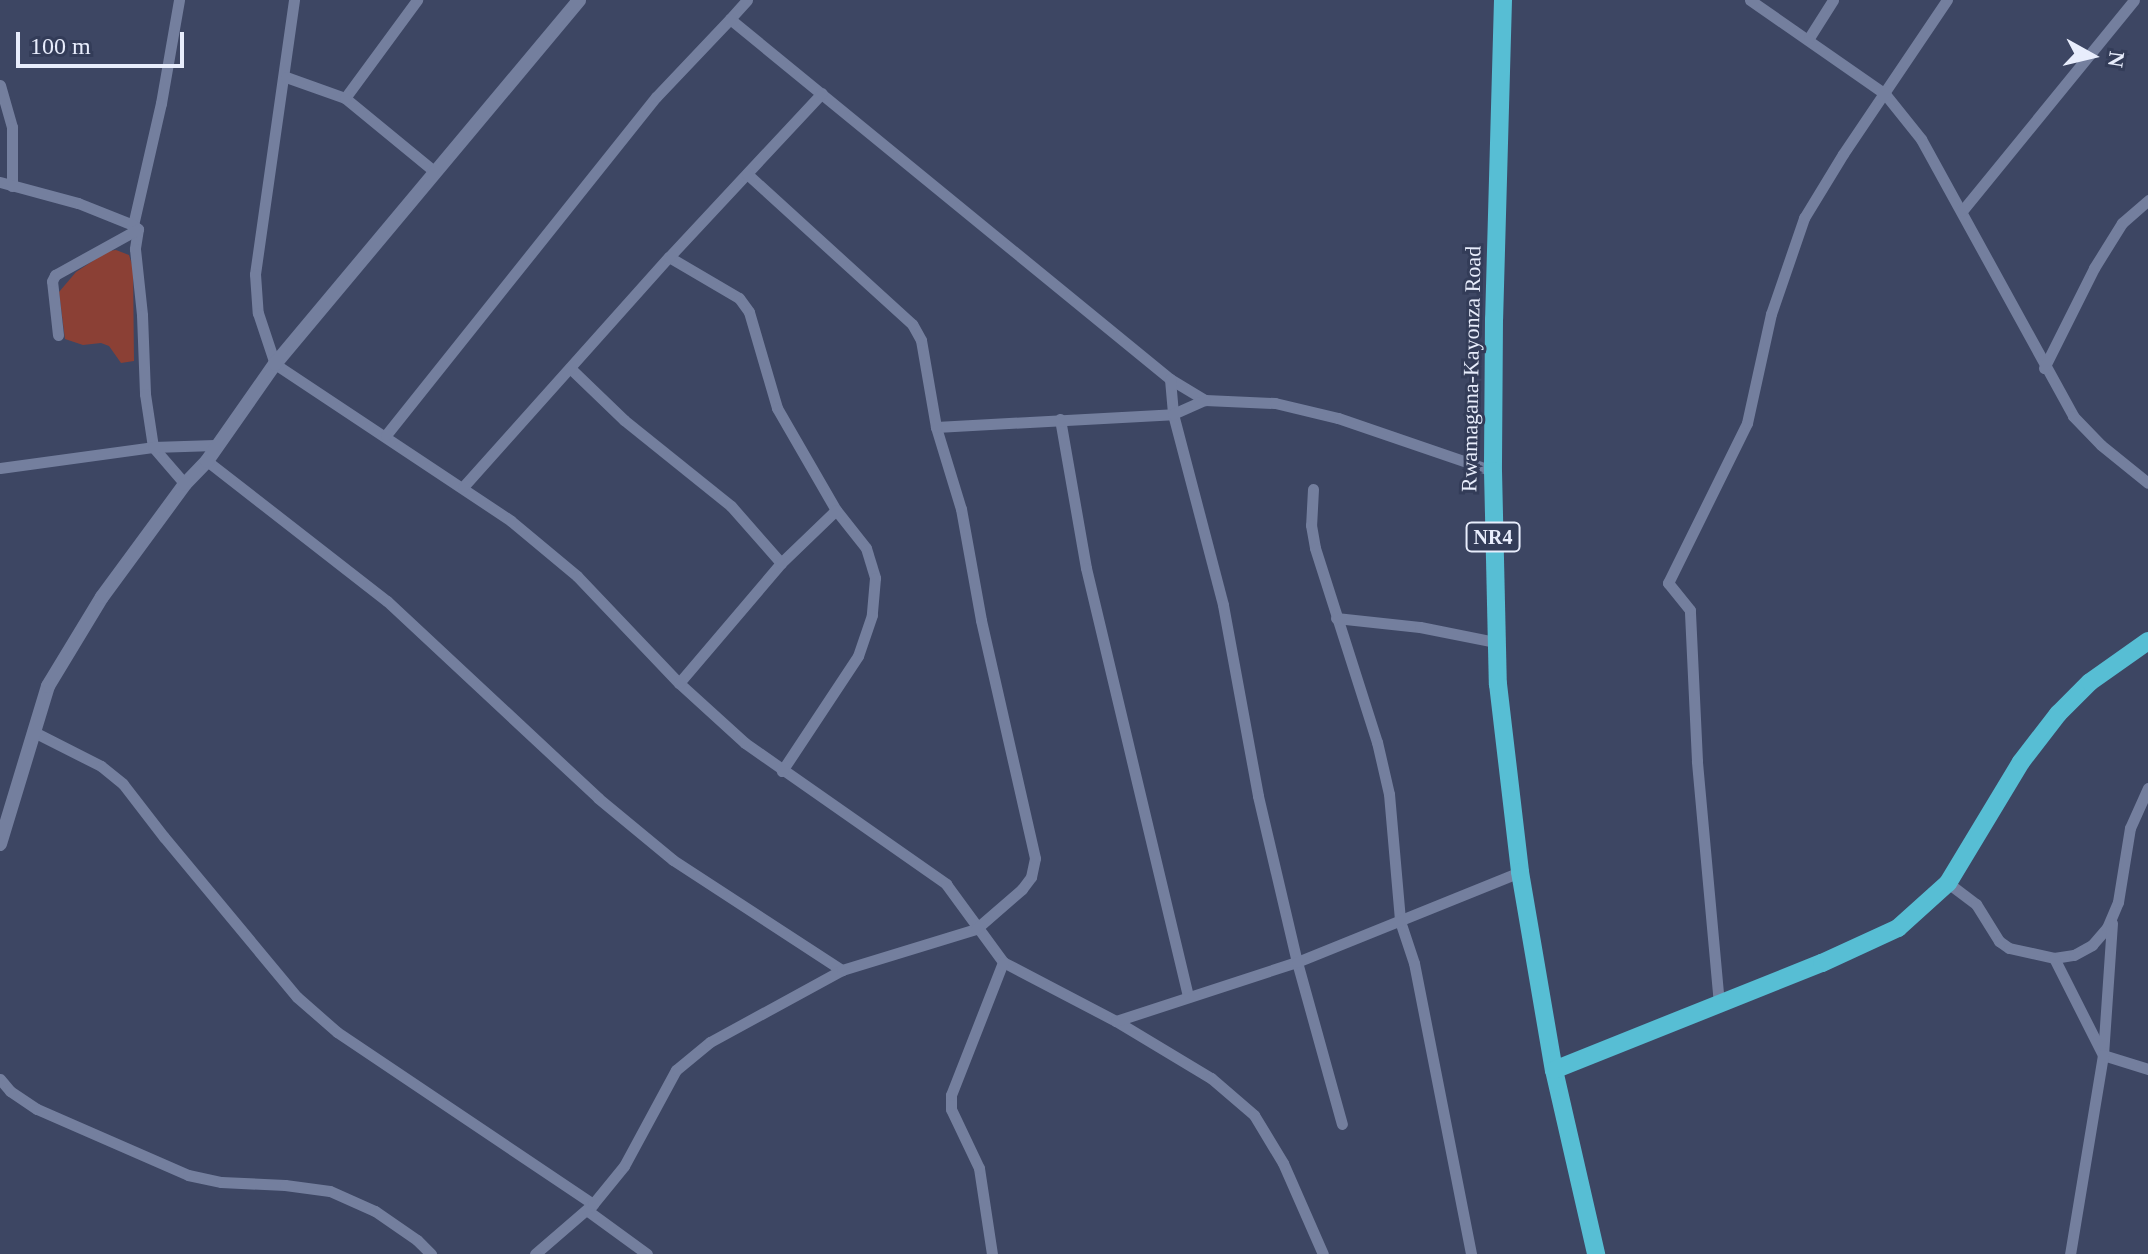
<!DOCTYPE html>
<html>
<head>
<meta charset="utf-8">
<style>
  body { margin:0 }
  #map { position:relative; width:2148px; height:1254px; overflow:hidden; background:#3d4663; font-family:Georgia,serif }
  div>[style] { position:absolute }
  .green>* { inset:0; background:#8b4035 }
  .minor>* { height:11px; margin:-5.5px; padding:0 5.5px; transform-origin:5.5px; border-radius:5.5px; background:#747f9e }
  .tertiary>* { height:14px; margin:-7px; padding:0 7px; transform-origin:7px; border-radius:7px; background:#747f9e }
  .trunk>* { height:18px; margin:-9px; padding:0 9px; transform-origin:9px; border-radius:9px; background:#57bed4 }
  span { translate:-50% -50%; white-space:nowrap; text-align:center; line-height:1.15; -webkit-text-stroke:6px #333c58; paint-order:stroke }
  .shield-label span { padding:2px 6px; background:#333c58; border:2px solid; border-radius:6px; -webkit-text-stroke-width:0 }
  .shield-label { font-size:20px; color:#e8edfc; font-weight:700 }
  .street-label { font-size:22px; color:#e8edfc }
  .north { position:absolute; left:2052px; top:16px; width:80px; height:80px; -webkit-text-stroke:6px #333c58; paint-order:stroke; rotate:98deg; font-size:22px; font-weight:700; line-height:32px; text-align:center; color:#e8edfc }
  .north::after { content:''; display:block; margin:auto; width:28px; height:36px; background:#e8edfc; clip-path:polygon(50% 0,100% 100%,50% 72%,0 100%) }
  .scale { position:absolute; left:16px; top:32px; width:168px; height:36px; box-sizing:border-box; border:4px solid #e8edfc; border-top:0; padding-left:10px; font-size:24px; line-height:28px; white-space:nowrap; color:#e8edfc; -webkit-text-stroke:6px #333c58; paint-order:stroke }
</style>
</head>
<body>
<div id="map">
  <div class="green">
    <div style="clip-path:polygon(116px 250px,129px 255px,133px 268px,134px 361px,121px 363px,109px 346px,101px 343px,83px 345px,65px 339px,59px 292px,76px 272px,108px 251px)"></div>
  </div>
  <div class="minor">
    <div style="left:179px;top:0;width:105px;rotate:99.9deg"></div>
    <div style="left:161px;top:103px;width:125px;rotate:102.9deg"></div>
    <div style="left:133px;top:225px;width:6px;rotate:39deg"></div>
    <div style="left:138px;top:229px;width:20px;rotate:99deg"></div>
    <div style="left:135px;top:249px;width:66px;rotate:83.9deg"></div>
    <div style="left:142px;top:315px;width:79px;rotate:87.8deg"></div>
    <div style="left:145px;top:394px;width:54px;rotate:81.4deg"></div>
    <div style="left:153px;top:447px;width:49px;rotate:49.1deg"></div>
    <div style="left:294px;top:0;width:277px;rotate:98.1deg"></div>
    <div style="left:255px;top:274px;width:39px;rotate:86deg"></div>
    <div style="left:258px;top:313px;width:54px;rotate:71.6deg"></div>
    <div style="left:275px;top:364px;width:283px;rotate:33.6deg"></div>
    <div style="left:511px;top:521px;width:86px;rotate:39.8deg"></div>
    <div style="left:577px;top:576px;width:148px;rotate:46.4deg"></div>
    <div style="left:679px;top:683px;width:89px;rotate:42.3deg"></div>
    <div style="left:745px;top:743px;width:246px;rotate:35deg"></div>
    <div style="left:946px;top:884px;width:97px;rotate:53.8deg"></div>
    <div style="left:1003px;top:962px;width:127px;rotate:27.6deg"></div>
    <div style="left:1116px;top:1021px;width:111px;rotate:31deg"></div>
    <div style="left:1211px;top:1078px;width:57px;rotate:40.7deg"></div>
    <div style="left:1254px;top:1115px;width:56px;rotate:58.9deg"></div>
    <div style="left:1283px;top:1163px;width:99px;rotate:66.3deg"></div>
    <div style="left:747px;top:0;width:25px;rotate:132deg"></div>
    <div style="left:730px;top:19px;width:569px;rotate:39.29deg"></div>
    <div style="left:1170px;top:379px;width:41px;rotate:31deg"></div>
    <div style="left:1205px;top:400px;width:70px;rotate:2.5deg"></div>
    <div style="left:1275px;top:403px;width:65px;rotate:13.4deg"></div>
    <div style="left:1338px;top:418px;width:164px;rotate:18.9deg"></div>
    <div style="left:1750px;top:0;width:165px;rotate:34.8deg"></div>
    <div style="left:1885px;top:94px;width:58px;rotate:51.3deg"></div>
    <div style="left:1921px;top:139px;width:316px;rotate:61.2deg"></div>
    <div style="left:2073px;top:416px;width:40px;rotate:46deg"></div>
    <div style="left:2101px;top:445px;width:60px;rotate:39deg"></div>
    <div style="left:1809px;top:38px;width:45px;rotate:-57.7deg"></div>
    <div style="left:286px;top:77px;width:63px;rotate:19.6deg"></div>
    <div style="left:345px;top:98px;width:115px;rotate:39.4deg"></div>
    <div style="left:0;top:85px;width:44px;rotate:74.1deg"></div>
    <div style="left:12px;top:127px;width:59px;rotate:90deg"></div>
    <div style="left:345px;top:98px;width:122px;rotate:-53.7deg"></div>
    <div style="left:0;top:182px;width:81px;rotate:15.1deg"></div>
    <div style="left:78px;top:203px;width:59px;rotate:21.8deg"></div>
    <div style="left:1962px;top:211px;width:272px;rotate:-50.8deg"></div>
    <div style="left:669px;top:257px;width:81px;rotate:30.4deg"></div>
    <div style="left:739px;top:298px;width:17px;rotate:54deg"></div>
    <div style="left:749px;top:312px;width:100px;rotate:73.7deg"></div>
    <div style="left:777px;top:408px;width:118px;rotate:60deg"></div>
    <div style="left:836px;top:510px;width:48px;rotate:51.7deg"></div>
    <div style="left:866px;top:548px;width:31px;rotate:73deg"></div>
    <div style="left:875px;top:578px;width:37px;rotate:95deg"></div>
    <div style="left:872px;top:615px;width:43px;rotate:108.9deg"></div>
    <div style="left:858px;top:656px;width:138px;rotate:123.5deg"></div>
    <div style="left:58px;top:335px;width:54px;rotate:-96.3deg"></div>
    <div style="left:52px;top:281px;width:7px;rotate:-63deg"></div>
    <div style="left:55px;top:275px;width:95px;rotate:-29deg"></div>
    <div style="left:570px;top:368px;width:75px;rotate:43.9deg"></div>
    <div style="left:624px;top:420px;width:137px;rotate:38.8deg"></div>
    <div style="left:731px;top:506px;width:76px;rotate:48.7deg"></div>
    <div style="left:2044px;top:368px;width:112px;rotate:-63.4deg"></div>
    <div style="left:2094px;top:268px;width:53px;rotate:-58.1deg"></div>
    <div style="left:2122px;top:223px;width:35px;rotate:-41deg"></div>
    <div style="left:1170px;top:379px;width:35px;rotate:85deg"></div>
    <div style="left:1173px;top:414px;width:197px;rotate:75.3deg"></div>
    <div style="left:1223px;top:605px;width:194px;rotate:79.6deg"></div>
    <div style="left:1258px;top:796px;width:171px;rotate:76.8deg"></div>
    <div style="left:1297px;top:962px;width:168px;rotate:74.5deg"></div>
    <div style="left:1060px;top:419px;width:151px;rotate:80.1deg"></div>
    <div style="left:1086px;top:568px;width:439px;rotate:76.6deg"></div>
    <div style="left:936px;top:427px;width:237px;rotate:-3.1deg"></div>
    <div style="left:1173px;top:414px;width:35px;rotate:-24deg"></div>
    <div style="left:386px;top:435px;width:433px;rotate:-51.4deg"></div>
    <div style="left:656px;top:97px;width:108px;rotate:-46.5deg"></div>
    <div style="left:207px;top:461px;width:228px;rotate:37.9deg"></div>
    <div style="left:387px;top:601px;width:289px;rotate:43deg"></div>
    <div style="left:598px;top:798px;width:97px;rotate:39.6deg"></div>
    <div style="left:673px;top:860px;width:202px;rotate:33.1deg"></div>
    <div style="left:0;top:468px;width:154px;rotate:-7.8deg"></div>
    <div style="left:153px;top:447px;width:62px;rotate:-1.8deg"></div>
    <div style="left:463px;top:487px;width:309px;rotate:-48.2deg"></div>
    <div style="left:669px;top:257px;width:224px;rotate:-47deg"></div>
    <div style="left:1313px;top:489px;width:36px;rotate:93deg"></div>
    <div style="left:1311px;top:525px;width:23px;rotate:80deg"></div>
    <div style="left:1315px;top:548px;width:204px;rotate:72.3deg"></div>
    <div style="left:1377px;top:742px;width:53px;rotate:77deg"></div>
    <div style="left:1389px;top:794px;width:127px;rotate:85deg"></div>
    <div style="left:1400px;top:921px;width:44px;rotate:71.6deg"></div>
    <div style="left:1414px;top:963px;width:297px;rotate:78.9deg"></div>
    <div style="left:1336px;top:618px;width:84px;rotate:6.1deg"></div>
    <div style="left:1420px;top:627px;width:76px;rotate:11.3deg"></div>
    <div style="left:679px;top:683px;width:157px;rotate:-49.6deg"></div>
    <div style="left:781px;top:563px;width:76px;rotate:-43.9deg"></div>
    <div style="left:34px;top:732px;width:75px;rotate:26.9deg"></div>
    <div style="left:101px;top:766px;width:28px;rotate:39deg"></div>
    <div style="left:123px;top:784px;width:67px;rotate:52.3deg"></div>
    <div style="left:164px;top:837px;width:208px;rotate:50.3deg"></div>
    <div style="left:297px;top:997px;width:53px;rotate:41.2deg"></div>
    <div style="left:337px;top:1032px;width:308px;rotate:33.9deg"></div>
    <div style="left:593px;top:1204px;width:9px;rotate:126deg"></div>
    <div style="left:588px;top:1211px;width:73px;rotate:36.1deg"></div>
    <div style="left:1948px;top:883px;width:35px;rotate:37deg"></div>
    <div style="left:1976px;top:904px;width:44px;rotate:58.1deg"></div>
    <div style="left:1999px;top:941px;width:12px;rotate:35deg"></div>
    <div style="left:2009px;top:948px;width:46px;rotate:12.5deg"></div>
    <div style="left:2054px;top:958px;width:20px;rotate:-9deg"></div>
    <div style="left:2074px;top:955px;width:21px;rotate:-29deg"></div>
    <div style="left:2092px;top:945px;width:23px;rotate:-49deg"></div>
    <div style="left:2107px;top:928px;width:28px;rotate:-67deg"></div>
    <div style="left:2118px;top:902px;width:75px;rotate:-80.8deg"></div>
    <div style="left:2130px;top:828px;width:44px;rotate:-65.8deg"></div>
    <div style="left:2112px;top:923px;width:132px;rotate:93.9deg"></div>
    <div style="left:2103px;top:1055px;width:47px;rotate:17.3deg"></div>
    <div style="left:2054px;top:958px;width:109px;rotate:63.2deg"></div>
    <div style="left:2103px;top:1055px;width:202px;rotate:99.4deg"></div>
    <div style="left:1719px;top:1004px;width:244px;rotate:-95.2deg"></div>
    <div style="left:1697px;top:761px;width:151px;rotate:-92.7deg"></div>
    <div style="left:1690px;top:610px;width:35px;rotate:-129deg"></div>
    <div style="left:1668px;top:583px;width:178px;rotate:-63.7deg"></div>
    <div style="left:1747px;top:423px;width:112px;rotate:-77.6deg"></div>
    <div style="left:1771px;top:314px;width:102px;rotate:-71deg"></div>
    <div style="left:1804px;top:218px;width:75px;rotate:-58.6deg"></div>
    <div style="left:1843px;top:154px;width:186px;rotate:-56deg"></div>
    <div style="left:1116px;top:1021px;width:190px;rotate:-18.1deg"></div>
    <div style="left:1297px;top:962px;width:240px;rotate:-22deg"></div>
    <div style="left:0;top:1079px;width:16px;rotate:50deg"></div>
    <div style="left:10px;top:1091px;width:32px;rotate:34deg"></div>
    <div style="left:37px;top:1109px;width:165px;rotate:23.6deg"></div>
    <div style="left:188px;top:1175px;width:34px;rotate:12deg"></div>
    <div style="left:221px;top:1182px;width:64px;rotate:2.7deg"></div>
    <div style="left:285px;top:1185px;width:45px;rotate:7.6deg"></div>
    <div style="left:330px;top:1191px;width:49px;rotate:24deg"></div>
    <div style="left:375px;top:1211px;width:51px;rotate:34.6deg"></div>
    <div style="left:417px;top:1240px;width:20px;rotate:45deg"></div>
    <div style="left:535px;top:1254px;width:77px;rotate:-40.8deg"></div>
    <div style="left:593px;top:1204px;width:49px;rotate:-50.8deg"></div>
    <div style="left:624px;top:1166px;width:109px;rotate:-61.6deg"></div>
    <div style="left:676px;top:1070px;width:44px;rotate:-39.5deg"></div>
    <div style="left:710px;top:1042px;width:150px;rotate:-28.6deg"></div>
    <div style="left:842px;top:970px;width:140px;rotate:-17deg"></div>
    <div style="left:976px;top:929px;width:61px;rotate:-41deg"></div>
    <div style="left:1022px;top:889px;width:15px;rotate:-53deg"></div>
    <div style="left:1031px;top:877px;width:19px;rotate:-78deg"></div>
    <div style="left:1035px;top:858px;width:244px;rotate:-102.8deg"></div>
    <div style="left:981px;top:620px;width:113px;rotate:-100.2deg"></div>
    <div style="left:961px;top:509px;width:86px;rotate:-107deg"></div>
    <div style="left:936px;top:427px;width:88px;rotate:-99.8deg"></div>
    <div style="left:921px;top:340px;width:18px;rotate:-119deg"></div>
    <div style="left:912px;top:324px;width:223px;rotate:-137.7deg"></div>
    <div style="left:992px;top:1254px;width:87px;rotate:-98.6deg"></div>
    <div style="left:979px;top:1168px;width:65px;rotate:-115.4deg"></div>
    <div style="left:951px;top:1109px;width:14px;rotate:-90deg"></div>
    <div style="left:951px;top:1095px;width:143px;rotate:-68.6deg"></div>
  </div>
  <div class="tertiary">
    <div style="left:0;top:844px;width:165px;rotate:-73.1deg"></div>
    <div style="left:48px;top:686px;width:104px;rotate:-58.8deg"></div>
    <div style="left:102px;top:597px;width:140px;rotate:-53.7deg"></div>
    <div style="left:185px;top:484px;width:32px;rotate:-46deg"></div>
    <div style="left:207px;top:461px;width:118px;rotate:-55deg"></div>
    <div style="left:275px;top:364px;width:474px;rotate:-50.1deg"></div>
  </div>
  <div class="trunk">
    <div style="left:1503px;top:0;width:319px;rotate:91.6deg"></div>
    <div style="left:1494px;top:319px;width:152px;rotate:90.4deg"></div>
    <div style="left:1493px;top:471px;width:213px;rotate:88.7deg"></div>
    <div style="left:1498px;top:684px;width:189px;rotate:83.3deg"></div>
    <div style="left:1520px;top:872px;width:201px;rotate:80.3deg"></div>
    <div style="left:1554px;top:1070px;width:189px;rotate:77.1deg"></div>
    <div style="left:1554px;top:1070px;width:289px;rotate:-21.8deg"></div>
    <div style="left:1822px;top:963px;width:84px;rotate:-24.7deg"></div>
    <div style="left:1898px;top:928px;width:67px;rotate:-42deg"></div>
    <div style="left:1948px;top:883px;width:141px;rotate:-58.9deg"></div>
    <div style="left:2021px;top:762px;width:61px;rotate:-52.4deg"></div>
    <div style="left:2058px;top:714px;width:45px;rotate:-45deg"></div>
    <div style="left:2090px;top:682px;width:71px;rotate:-35.3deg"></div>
  </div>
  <div class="shield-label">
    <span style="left:1493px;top:537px">NR4</span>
  </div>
  <div class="street-label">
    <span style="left:1471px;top:369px;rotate:-89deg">Rwamagana-Kayonza Road</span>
  </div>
  <div class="north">N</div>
  <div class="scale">100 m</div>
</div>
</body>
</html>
